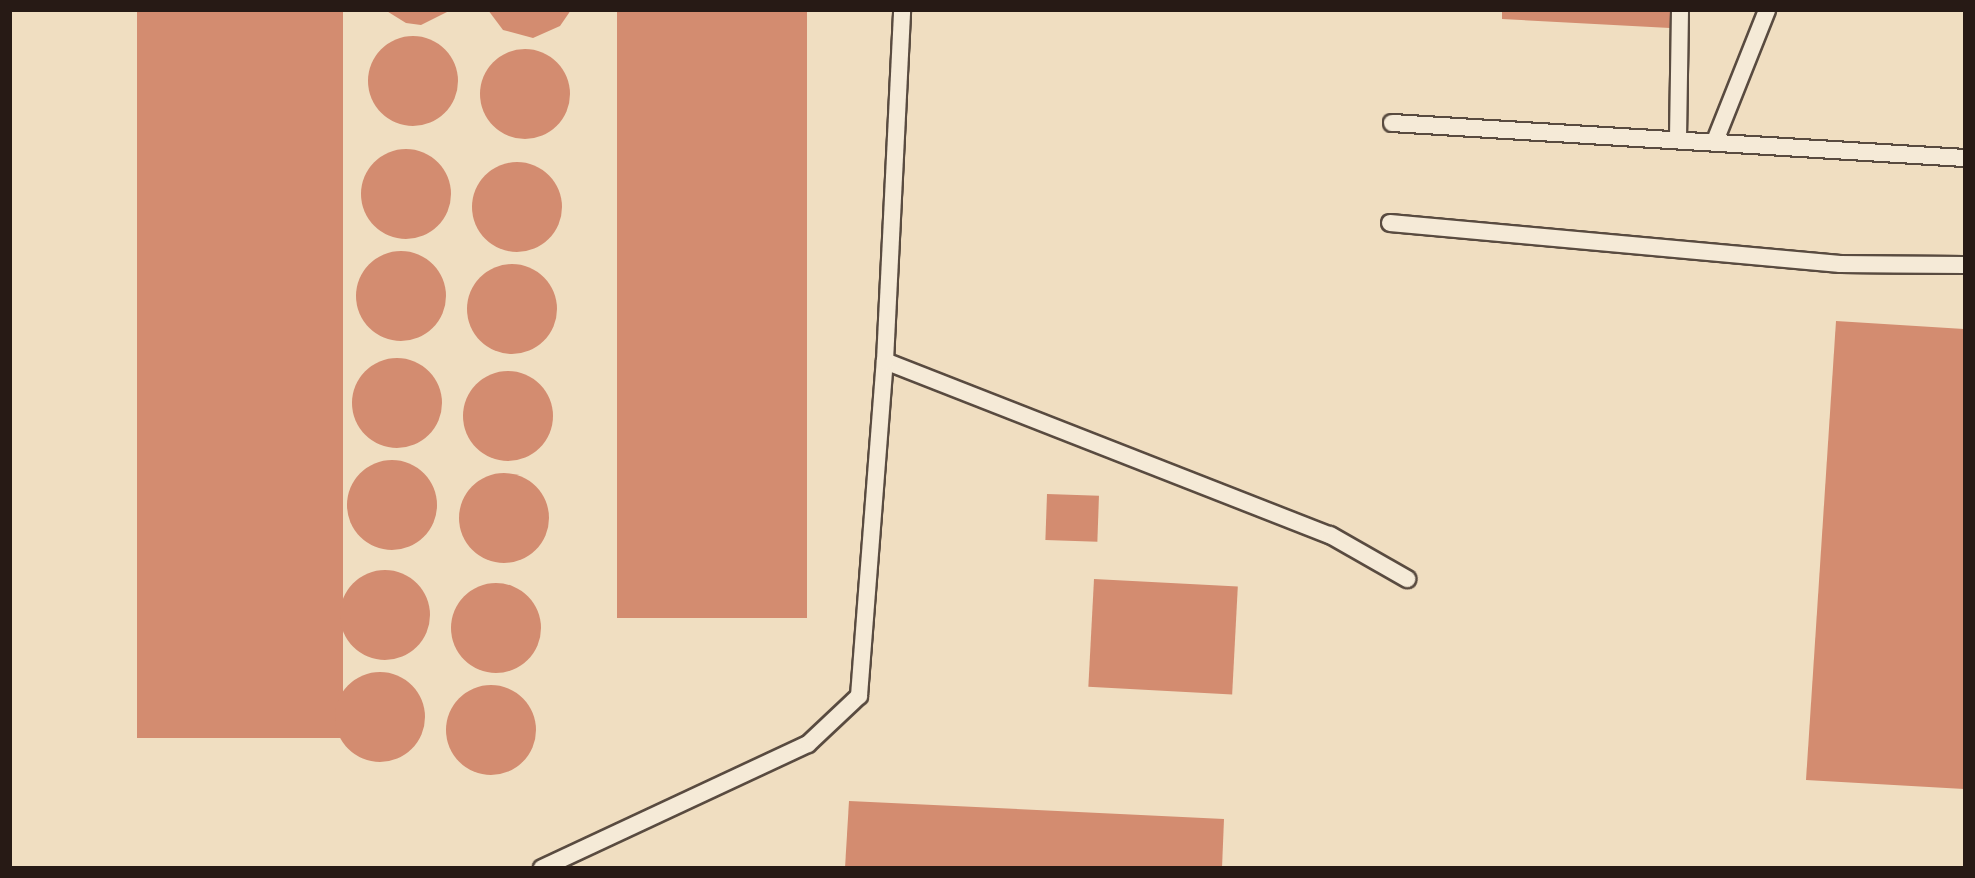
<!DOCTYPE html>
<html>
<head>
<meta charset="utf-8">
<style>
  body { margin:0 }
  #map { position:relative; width:1975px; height:878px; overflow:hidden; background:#f0dec1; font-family:"Sorts Mill Goudy",serif }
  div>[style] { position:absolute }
  .building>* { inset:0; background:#d38c70; transform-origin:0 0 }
  .round { border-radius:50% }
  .roads { filter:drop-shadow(2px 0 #594b40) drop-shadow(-2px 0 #594b40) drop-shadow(0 2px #594b40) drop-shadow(0 -2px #594b40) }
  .service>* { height:16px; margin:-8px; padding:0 8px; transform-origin:8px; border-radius:8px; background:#f5ead7 }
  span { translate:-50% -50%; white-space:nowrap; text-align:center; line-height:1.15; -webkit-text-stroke:6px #f5ead7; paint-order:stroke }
  .frame { position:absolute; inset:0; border:12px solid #271a15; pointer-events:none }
</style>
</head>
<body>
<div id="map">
  <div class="building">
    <div style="left:137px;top:10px;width:206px;height:728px"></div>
    <div style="clip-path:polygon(385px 10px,451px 10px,421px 25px,406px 23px)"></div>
    <div style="clip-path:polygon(488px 10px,571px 10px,560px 26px,533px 38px,503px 30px)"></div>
    <div style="left:617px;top:10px;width:190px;height:608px"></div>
    <div style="clip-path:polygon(1502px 10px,1671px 10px,1670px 28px,1502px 19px)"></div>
    <div class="round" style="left:368px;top:36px;width:90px;height:90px"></div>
    <div class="round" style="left:480px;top:49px;width:90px;height:90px"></div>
    <div class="round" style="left:361px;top:149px;width:90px;height:90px"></div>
    <div class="round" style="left:472px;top:162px;width:90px;height:90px"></div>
    <div class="round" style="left:356px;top:251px;width:90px;height:90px"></div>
    <div class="round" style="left:467px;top:264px;width:90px;height:90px"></div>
    <div style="clip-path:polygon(1836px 321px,1964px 329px,1964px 789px,1806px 780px)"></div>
    <div class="round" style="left:352px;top:358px;width:90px;height:90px"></div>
    <div class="round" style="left:463px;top:371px;width:90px;height:90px"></div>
    <div class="round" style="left:347px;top:460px;width:90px;height:90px"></div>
    <div class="round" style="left:459px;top:473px;width:90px;height:90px"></div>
    <div style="left:1047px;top:494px;width:52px;height:46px;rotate:2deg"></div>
    <div class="round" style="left:340px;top:570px;width:90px;height:90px"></div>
    <div style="left:1094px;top:579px;width:144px;height:108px;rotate:3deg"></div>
    <div class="round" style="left:451px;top:583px;width:90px;height:90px"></div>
    <div class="round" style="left:335px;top:672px;width:90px;height:90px"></div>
    <div class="round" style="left:446px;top:685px;width:90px;height:90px"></div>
    <div style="clip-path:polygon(849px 801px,1224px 819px,1222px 868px,845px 868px)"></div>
  </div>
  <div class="roads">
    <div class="service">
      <div style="left:1392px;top:123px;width:573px;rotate:3.5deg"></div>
      <div style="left:1678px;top:138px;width:128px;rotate:-89.1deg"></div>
      <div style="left:1715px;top:141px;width:141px;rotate:-68.3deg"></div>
      <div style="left:1390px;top:223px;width:452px;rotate:5.2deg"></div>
      <div style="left:1840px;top:264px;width:124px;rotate:0.5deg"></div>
      <div style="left:885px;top:361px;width:478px;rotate:21.4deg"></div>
      <div style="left:1330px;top:535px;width:89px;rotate:29.7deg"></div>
      <div style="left:542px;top:868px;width:293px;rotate:-25deg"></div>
      <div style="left:808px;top:744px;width:70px;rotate:-43.3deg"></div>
      <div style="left:859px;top:696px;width:336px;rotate:-85.6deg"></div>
      <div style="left:885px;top:361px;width:351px;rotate:-87.2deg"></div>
    </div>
  </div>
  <div class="frame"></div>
</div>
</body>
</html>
